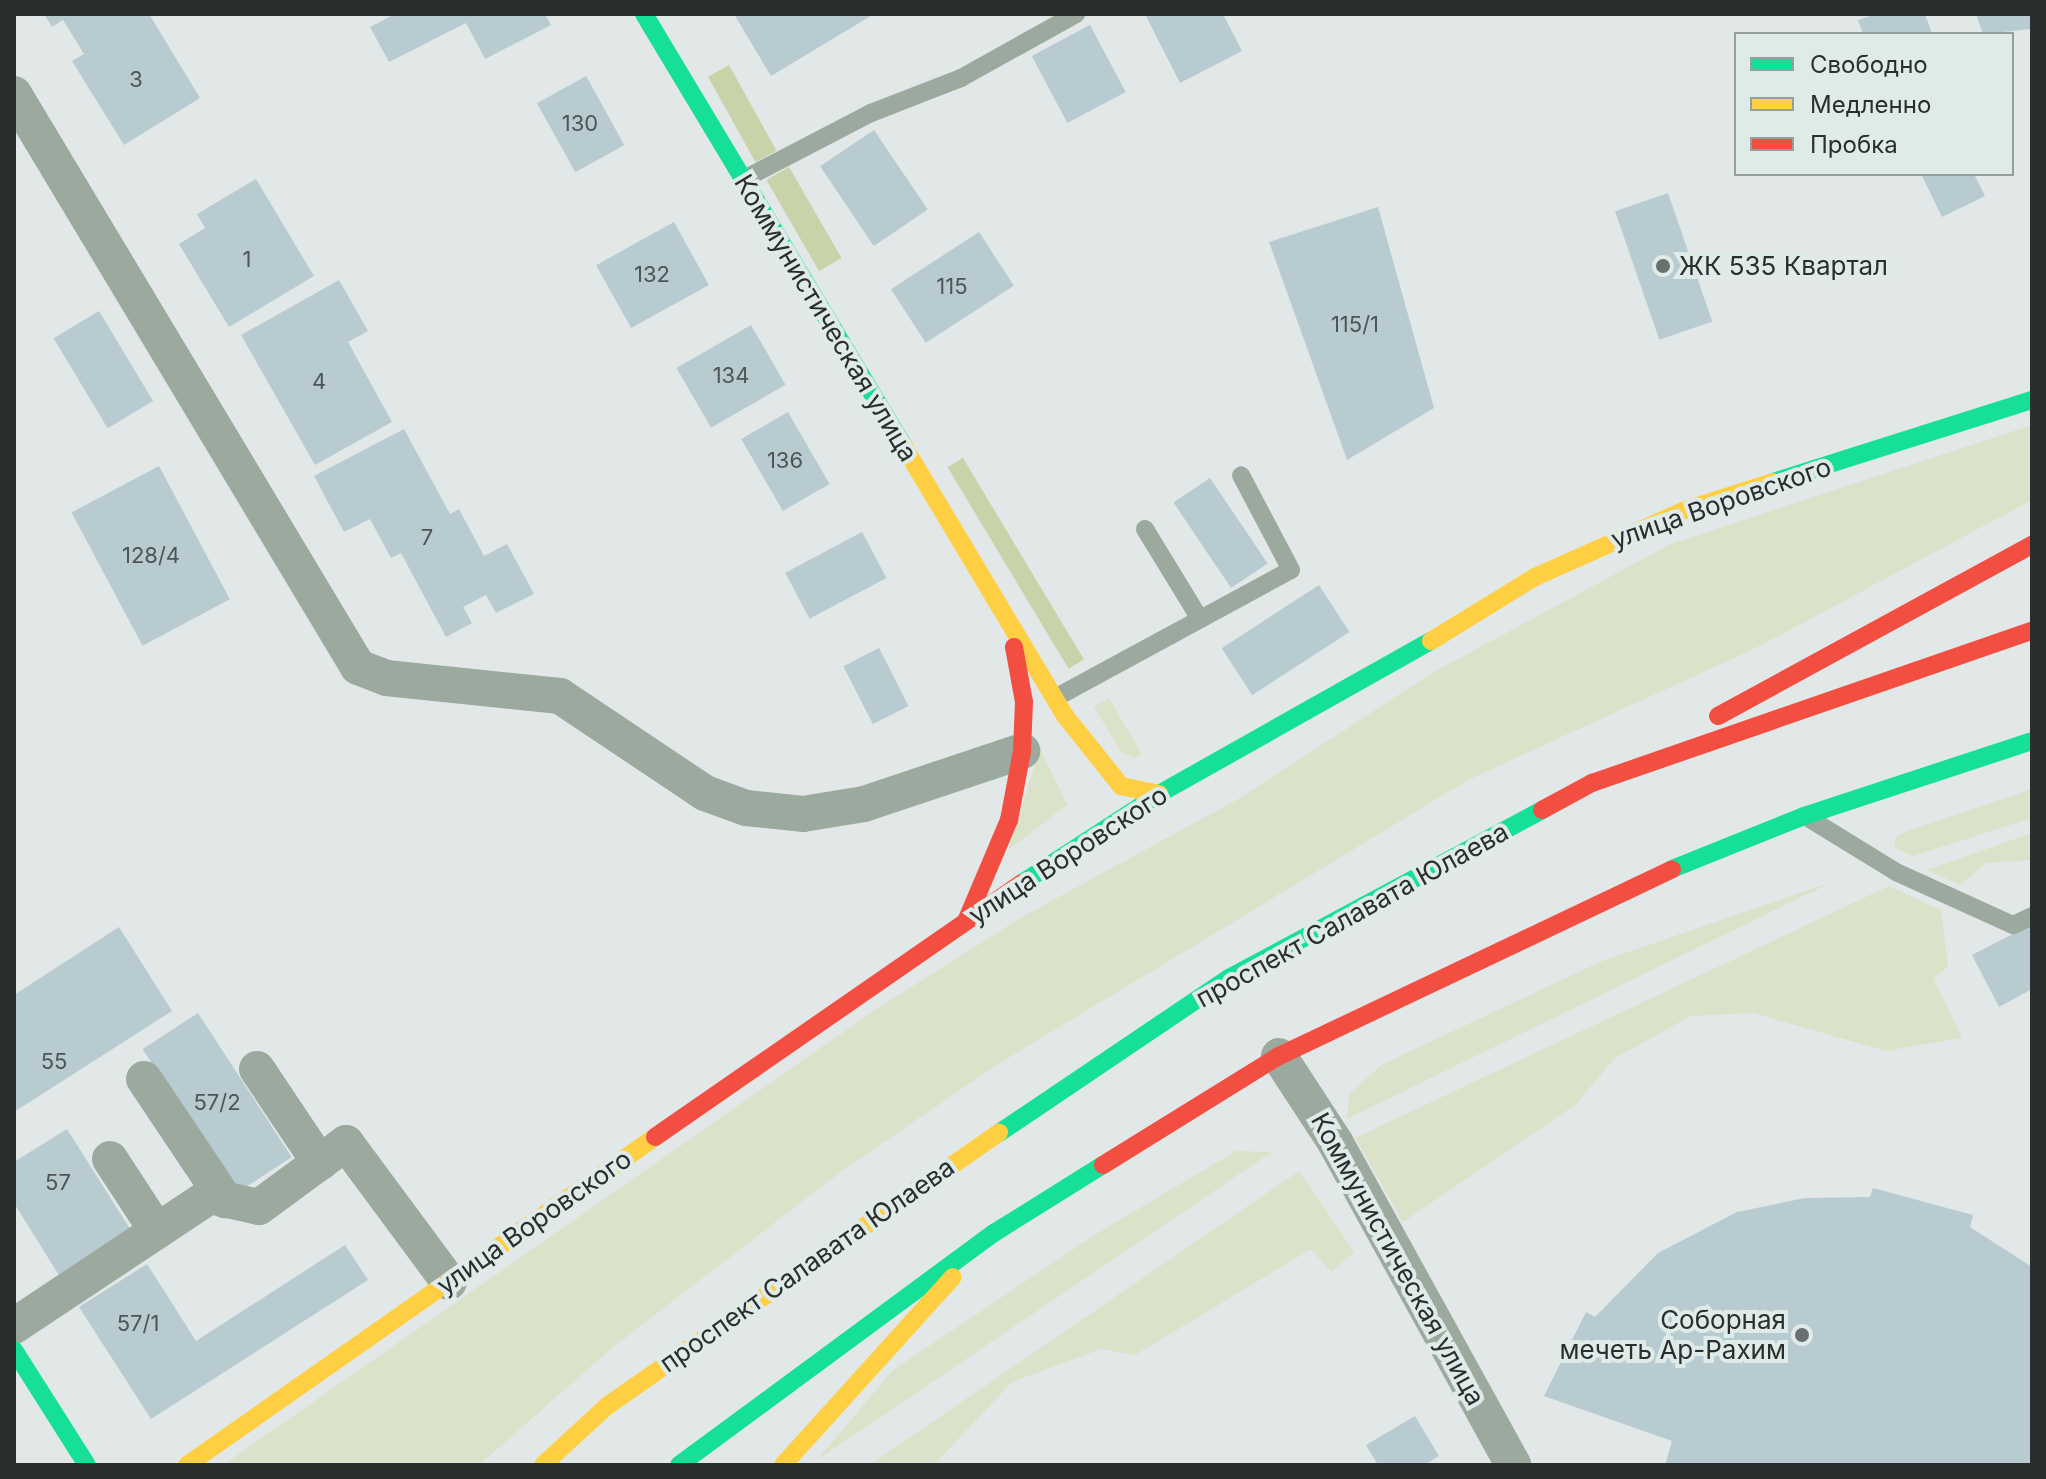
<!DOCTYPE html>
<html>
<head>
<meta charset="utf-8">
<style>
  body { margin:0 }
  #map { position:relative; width:2046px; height:1479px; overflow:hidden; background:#e2e8e7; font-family:Inter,sans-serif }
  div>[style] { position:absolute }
  .green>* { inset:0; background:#dbe2ca }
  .forest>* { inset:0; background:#c9d3aa; transform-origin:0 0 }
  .building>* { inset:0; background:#b7cbd0; transform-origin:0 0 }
  .lane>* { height:18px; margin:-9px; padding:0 9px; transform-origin:9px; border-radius:9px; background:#9ba99f }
  .street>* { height:36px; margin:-18px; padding:0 18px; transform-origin:18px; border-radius:18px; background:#9ba99f }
  .fast>* { height:18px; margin:-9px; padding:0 9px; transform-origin:9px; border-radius:9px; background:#16e098 }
  .slow>* { height:18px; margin:-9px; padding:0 9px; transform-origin:9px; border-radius:9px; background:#ffcf43 }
  .jam>* { height:18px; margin:-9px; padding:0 9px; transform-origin:9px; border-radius:9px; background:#f24e42 }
  .dots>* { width:22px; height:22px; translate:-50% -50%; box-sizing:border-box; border:4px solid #dfebe9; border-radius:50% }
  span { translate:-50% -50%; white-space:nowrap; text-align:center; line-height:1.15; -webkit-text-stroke:8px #dfebe9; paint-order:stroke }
  .number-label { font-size:22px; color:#4d5556 }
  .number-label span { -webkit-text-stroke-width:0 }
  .poi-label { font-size:26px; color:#2a2e2e }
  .left { translate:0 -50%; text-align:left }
  .right { translate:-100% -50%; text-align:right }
  .street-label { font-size:26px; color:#2a2e2e }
  .frame { position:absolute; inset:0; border:16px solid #2a2e2e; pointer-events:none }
  .legend { position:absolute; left:1734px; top:32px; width:280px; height:144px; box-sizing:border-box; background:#dfebe9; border:2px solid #979f9e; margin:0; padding:10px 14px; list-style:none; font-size:24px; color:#2a2e2e }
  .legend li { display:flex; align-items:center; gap:16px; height:40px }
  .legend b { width:40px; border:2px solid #979f9e }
</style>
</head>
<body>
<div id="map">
  <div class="green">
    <div style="clip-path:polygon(2032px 425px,2032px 500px,1758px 647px,1470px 779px,995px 1066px,842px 1171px,613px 1347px,479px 1465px,223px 1465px,875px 1010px,1022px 917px,1240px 798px,1432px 673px,1671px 544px)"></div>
    <div style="clip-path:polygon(1109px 698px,1142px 754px,1135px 758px,1121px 752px,1094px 707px)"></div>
    <div style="clip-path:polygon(1040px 748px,1067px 805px,1008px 850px)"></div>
    <div style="clip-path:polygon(2032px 789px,2032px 818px,1913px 856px,1894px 848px,1896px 837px,1905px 832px)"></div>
    <div style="clip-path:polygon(2032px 833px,2032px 860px,1986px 863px,1960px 885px,1927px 870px)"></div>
    <div style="clip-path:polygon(1832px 882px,1347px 1119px,1349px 1095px,1381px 1065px,1602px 961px)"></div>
    <div style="clip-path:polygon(1889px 886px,1941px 910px,1948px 967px,1933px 978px,1962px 1038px,1886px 1051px,1753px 1013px,1691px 1016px,1615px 1058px,1575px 1105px,1403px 1222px,1355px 1138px)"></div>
    <div style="clip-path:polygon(1236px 1151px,1272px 1152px,817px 1460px,893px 1370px,1096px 1234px)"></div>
    <div style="clip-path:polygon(1299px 1171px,1354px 1252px,1331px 1272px,1311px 1249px,1135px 1355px,1101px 1349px,1012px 1382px,934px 1465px,855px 1465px,871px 1464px)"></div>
  </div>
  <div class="forest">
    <div style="left:729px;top:65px;width:98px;height:24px;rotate:61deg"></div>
    <div style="left:789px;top:167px;width:105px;height:26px;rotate:60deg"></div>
    <div style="left:963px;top:458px;width:235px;height:18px;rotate:59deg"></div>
  </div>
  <div class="building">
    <div style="clip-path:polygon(44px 14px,149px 14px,200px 98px,124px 145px,72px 61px,84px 54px,63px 20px,52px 27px)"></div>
    <div style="clip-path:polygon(395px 14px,545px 14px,551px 25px,485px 59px,466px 23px,389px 62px,370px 27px)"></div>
    <div style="clip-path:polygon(734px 14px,874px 14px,771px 76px)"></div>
    <div style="clip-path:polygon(1145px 14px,1223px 14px,1242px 51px,1180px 83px)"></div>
    <div style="clip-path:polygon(1876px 14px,1925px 14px,1932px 34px,1863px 34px,1858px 20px)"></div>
    <div style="clip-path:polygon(1976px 14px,2032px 14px,2032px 29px,1983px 34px)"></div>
    <div style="left:1090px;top:25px;width:76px;height:66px;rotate:62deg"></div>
    <div style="left:586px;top:76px;width:79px;height:56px;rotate:61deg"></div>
    <div style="left:874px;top:130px;width:96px;height:65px;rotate:56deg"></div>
    <div style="clip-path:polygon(1921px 174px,1974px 174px,1985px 196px,1942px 217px)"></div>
    <div style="clip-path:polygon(256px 179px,314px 276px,229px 327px,179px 244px,205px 228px,197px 214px)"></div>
    <div style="left:1668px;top:193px;width:136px;height:56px;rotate:71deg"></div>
    <div style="clip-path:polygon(1378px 207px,1434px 408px,1347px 460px,1269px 242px)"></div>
    <div style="left:674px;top:222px;width:72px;height:89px;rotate:61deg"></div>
    <div style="left:979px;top:232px;width:64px;height:105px;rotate:57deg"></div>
    <div style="clip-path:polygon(339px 280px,368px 331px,348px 342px,392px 422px,315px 465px,241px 335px)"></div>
    <div style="left:99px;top:311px;width:105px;height:53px;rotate:59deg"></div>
    <div style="left:751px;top:325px;width:69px;height:86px;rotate:60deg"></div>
    <div style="left:788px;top:412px;width:83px;height:54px;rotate:60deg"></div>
    <div style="clip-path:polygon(404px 429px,450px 514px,459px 509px,484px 556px,507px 544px,534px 594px,496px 613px,486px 595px,463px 607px,472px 623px,446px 637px,401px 553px,391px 558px,370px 519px,344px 532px,314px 476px)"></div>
    <div style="left:159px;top:466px;width:151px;height:99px;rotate:62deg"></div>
    <div style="left:1210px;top:478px;width:103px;height:44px;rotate:56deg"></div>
    <div style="left:862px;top:532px;width:52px;height:87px;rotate:62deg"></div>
    <div style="left:1319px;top:585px;width:56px;height:116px;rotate:57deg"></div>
    <div style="left:879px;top:648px;width:65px;height:40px;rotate:63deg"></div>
    <div style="clip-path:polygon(2032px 924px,2032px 989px,1999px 1007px,1972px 955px)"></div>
    <div style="clip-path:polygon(119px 927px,172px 1011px,14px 1112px,14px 995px)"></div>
    <div style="left:198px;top:1013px;width:172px;height:66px;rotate:57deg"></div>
    <div style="clip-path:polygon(67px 1129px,132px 1232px,60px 1277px,14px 1203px,14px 1162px)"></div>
    <div style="clip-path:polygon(1873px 1188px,1973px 1215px,1970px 1227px,2032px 1267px,2032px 1465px,1665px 1465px,1672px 1441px,1544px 1396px,1586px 1312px,1595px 1317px,1658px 1253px,1737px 1212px,1805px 1198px,1870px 1197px)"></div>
    <div style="clip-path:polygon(345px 1245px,368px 1280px,151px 1419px,79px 1307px,147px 1264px,196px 1341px)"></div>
    <div style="clip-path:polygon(1415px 1416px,1439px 1456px,1424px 1465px,1378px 1465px,1366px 1445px)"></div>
  </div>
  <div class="lane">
    <div style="left:744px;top:179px;width:143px;rotate:-27.5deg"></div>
    <div style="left:871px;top:113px;width:97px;rotate:-21.3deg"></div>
    <div style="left:961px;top:78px;width:132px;rotate:-29.1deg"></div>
    <div style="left:1145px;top:529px;width:105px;rotate:58.6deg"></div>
    <div style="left:1055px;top:698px;width:268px;rotate:-28.5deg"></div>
    <div style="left:1291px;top:570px;width:107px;rotate:-117.8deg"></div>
    <div style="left:1810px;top:819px;width:101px;rotate:31.6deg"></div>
    <div style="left:1896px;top:872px;width:128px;rotate:24.4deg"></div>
    <div style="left:2013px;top:925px;width:21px;rotate:-25deg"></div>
  </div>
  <div class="street">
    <div style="left:14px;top:94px;width:668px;rotate:59.02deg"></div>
    <div style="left:358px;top:667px;width:30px;rotate:21deg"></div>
    <div style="left:386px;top:678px;width:175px;rotate:5.9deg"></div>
    <div style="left:560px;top:696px;width:174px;rotate:33.8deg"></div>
    <div style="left:705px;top:793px;width:44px;rotate:20.1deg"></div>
    <div style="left:746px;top:808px;width:57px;rotate:6deg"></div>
    <div style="left:803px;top:814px;width:62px;rotate:-9.3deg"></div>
    <div style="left:864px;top:804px;width:167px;rotate:-18.5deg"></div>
    <div style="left:1279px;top:1056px;width:103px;rotate:56.9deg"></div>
    <div style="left:1335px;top:1142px;width:369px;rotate:61.1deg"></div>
    <div style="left:257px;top:1069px;width:113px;rotate:56.2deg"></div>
    <div style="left:144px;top:1079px;width:146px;rotate:56.2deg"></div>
    <div style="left:110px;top:1159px;width:86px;rotate:56.9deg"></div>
    <div style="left:14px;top:1326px;width:235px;rotate:-33.6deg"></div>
    <div style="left:210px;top:1196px;width:50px;rotate:12.7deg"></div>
    <div style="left:259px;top:1207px;width:108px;rotate:-36.3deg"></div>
    <div style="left:346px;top:1143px;width:173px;rotate:53.5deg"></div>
  </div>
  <div class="fast">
    <div style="left:644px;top:14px;width:503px;rotate:59deg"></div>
    <div style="left:1773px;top:482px;width:272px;rotate:-17.6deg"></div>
    <div style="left:1672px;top:869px;width:142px;rotate:-21.9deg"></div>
    <div style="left:1804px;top:816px;width:240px;rotate:-18.2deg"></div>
    <div style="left:1022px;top:883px;width:163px;rotate:-33deg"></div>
    <div style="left:1159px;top:794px;width:312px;rotate:-29.4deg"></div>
    <div style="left:999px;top:1133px;width:277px;rotate:-34deg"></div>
    <div style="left:1229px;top:978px;width:355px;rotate:-28.2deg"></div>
    <div style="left:14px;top:1350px;width:136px;rotate:57.6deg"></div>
    <div style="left:679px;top:1465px;width:391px;rotate:-36.4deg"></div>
    <div style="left:994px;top:1233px;width:128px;rotate:-32deg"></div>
  </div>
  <div class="slow">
    <div style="left:903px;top:445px;width:317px;rotate:59.1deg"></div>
    <div style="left:1066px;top:717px;width:88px;rotate:51.4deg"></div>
    <div style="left:1121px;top:786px;width:39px;rotate:12deg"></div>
    <div style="left:1431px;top:641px;width:122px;rotate:-31.6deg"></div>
    <div style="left:1535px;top:577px;width:167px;rotate:-24deg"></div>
    <div style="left:1688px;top:509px;width:89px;rotate:-17.6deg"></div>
    <div style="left:187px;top:1465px;width:571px;rotate:-35.02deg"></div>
    <div style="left:543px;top:1465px;width:87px;rotate:-42.7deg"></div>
    <div style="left:607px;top:1406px;width:478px;rotate:-34.9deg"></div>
    <div style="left:783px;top:1465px;width:253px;rotate:-47.9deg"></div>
  </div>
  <div class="jam">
    <div style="left:1718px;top:716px;width:358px;rotate:-28.6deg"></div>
    <div style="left:1542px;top:810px;width:57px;rotate:-28.4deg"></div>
    <div style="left:1592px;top:783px;width:466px;rotate:-19.1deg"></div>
    <div style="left:967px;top:919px;width:108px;rotate:-67deg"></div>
    <div style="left:1009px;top:820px;width:70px;rotate:-79.3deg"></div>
    <div style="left:1022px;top:751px;width:49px;rotate:-87.7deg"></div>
    <div style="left:1024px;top:702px;width:56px;rotate:-100.3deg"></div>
    <div style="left:655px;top:1137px;width:446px;rotate:-34.7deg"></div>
    <div style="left:1103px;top:1165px;width:207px;rotate:-31.8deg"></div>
    <div style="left:1279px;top:1056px;width:435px;rotate:-25.4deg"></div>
  </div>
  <div class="dots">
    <div style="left:1663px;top:266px;background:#6a6f6f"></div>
    <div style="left:1802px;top:1335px;background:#6a6f6f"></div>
  </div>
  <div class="number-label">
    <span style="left:136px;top:80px">3</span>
    <span style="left:580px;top:124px">130</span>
    <span style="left:247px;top:260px">1</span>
    <span style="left:652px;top:275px">132</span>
    <span style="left:952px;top:287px">115</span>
    <span style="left:1355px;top:325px">115/1</span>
    <span style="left:731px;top:376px">134</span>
    <span style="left:319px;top:382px">4</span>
    <span style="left:785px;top:461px">136</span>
    <span style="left:427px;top:538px">7</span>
    <span style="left:151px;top:556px">128/4</span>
    <span style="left:54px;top:1062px">55</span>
    <span style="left:217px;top:1103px">57/2</span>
    <span style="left:58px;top:1183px">57</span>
    <span style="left:138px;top:1324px">57/1</span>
  </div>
  <div class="poi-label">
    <span class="left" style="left:1679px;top:266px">ЖК 535 Квартал</span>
    <span class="right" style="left:1786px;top:1335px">Соборная<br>мечеть Ар-Рахим</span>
  </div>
  <div class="street-label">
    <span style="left:826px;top:318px;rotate:59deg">Коммунистическая улица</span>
    <span style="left:1721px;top:503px;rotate:-19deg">улица Воровского</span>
    <span style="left:1068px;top:855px;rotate:-33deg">улица Воровского</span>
    <span style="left:1352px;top:915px;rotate:-29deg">проспект Салавата Юлаева</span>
    <span style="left:534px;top:1222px;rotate:-35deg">улица Воровского</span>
    <span style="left:1398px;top:1259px;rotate:61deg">Коммунистическая улица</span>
    <span style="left:807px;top:1265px;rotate:-35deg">проспект Салавата Юлаева</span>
  </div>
  <div class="frame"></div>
  <ul class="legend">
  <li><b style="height:10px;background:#16e098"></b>Свободно</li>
  <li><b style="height:10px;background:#ffcf43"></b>Медленно</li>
  <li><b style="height:10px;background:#f24e42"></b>Пробка</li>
  </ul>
</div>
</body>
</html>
